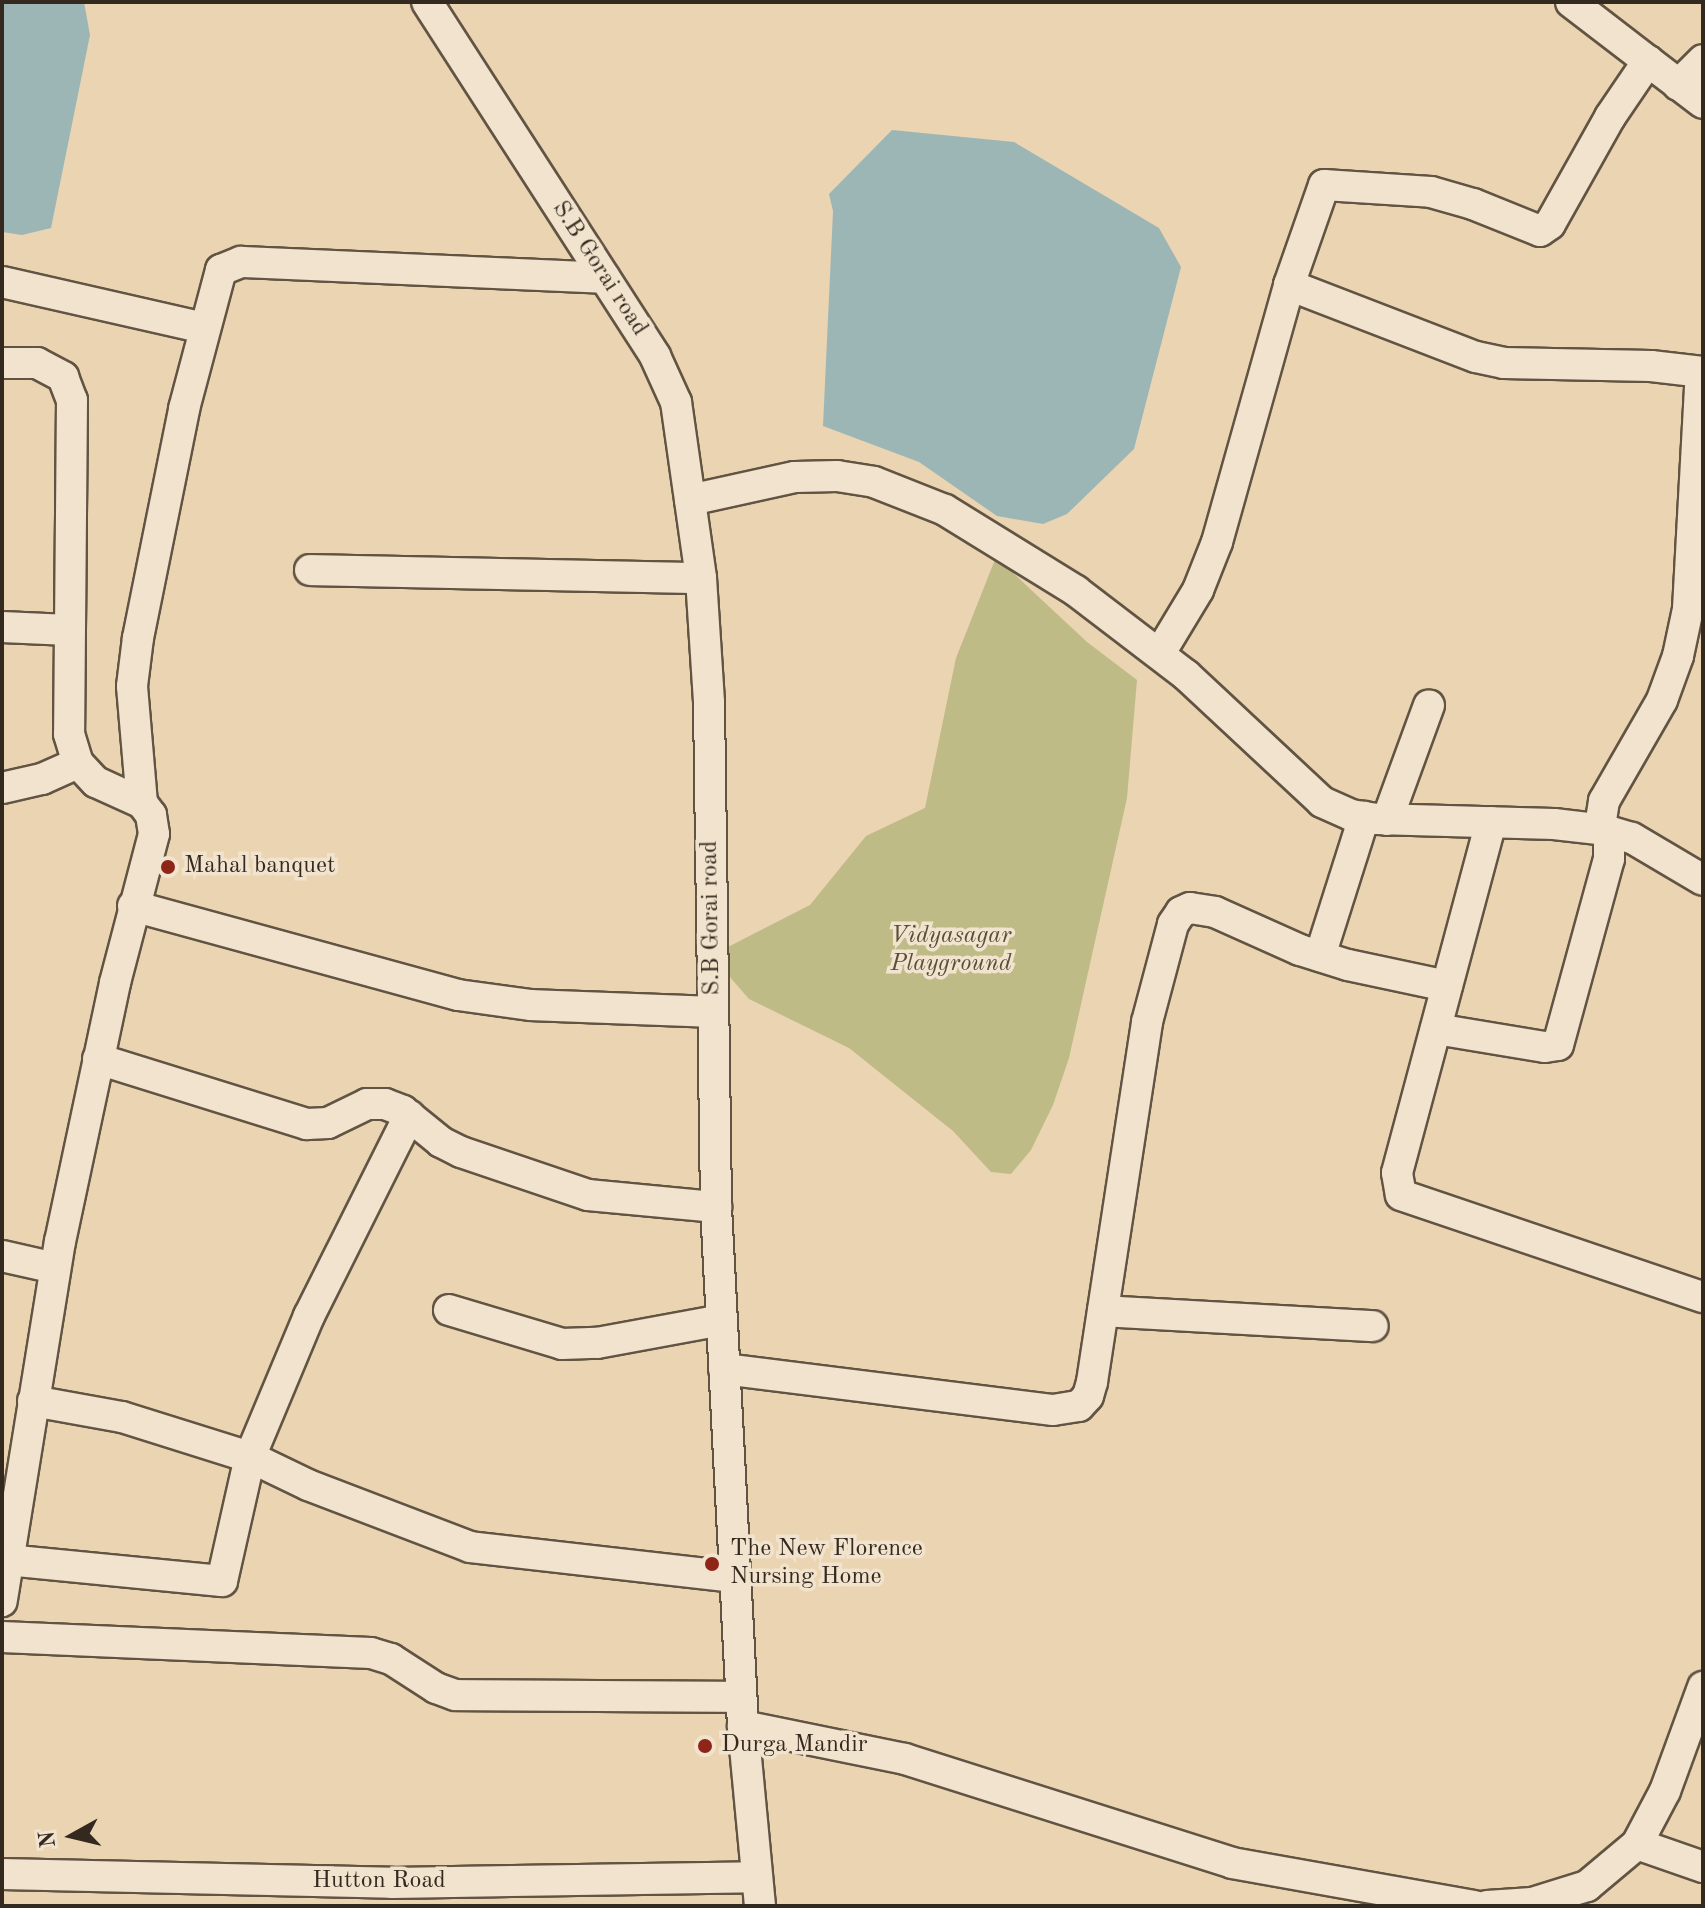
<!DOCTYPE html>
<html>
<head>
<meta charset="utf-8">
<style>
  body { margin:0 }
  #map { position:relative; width:1705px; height:1908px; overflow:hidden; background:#ead4b2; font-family:"Old Standard TT",serif }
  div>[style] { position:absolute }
  .green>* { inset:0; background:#bebb87 }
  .water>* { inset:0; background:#9cb6b6 }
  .roads { filter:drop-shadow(2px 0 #625443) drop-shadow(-2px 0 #625443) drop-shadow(0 2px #625443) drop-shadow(0 -2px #625443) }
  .minor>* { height:30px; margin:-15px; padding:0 15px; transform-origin:15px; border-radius:15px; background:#f1e3cd }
  .dots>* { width:22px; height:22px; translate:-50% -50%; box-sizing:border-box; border:4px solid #f1e3cd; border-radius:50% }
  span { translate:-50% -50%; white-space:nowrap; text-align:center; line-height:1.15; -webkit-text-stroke:7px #f1e3cd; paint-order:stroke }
  .street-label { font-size:24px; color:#34291e }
  .poi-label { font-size:24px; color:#34291e }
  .left { translate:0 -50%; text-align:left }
  .park-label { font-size:24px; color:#564e38; font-style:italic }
  .frame { position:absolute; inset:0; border:4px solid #34291e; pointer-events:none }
  .north { position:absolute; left:32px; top:1796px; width:80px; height:80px; -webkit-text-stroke:6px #f1e3cd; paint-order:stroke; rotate:262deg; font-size:22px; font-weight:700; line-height:32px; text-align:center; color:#34291e }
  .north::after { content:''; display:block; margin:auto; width:28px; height:36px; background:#34291e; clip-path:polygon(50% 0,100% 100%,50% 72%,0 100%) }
</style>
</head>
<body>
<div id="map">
  <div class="green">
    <div style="clip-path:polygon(996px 557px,1087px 642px,1137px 680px,1127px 798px,1069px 1058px,1053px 1105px,1031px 1150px,1011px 1174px,991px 1172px,953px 1131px,849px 1048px,749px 999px,729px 976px,728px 947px,810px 905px,866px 836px,925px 808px,956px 658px)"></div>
  </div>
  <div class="water">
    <div style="clip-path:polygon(2px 2px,84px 2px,90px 35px,51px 228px,22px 235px,2px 232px)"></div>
    <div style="clip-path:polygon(892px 130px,1014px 142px,1159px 228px,1181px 267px,1134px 449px,1067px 514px,1043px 524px,997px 516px,919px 462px,823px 426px,833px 211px,829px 194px)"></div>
  </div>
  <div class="roads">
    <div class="minor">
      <div style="left:427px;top:2px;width:421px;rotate:57.2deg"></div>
      <div style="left:655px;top:356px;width:51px;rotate:65.5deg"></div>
      <div style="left:676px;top:402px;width:178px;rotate:81.9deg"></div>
      <div style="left:701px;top:578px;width:125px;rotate:86.3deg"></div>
      <div style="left:709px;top:703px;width:504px;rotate:89.2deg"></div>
      <div style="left:716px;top:1207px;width:520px;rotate:87.02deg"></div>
      <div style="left:743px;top:1726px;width:181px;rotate:84.6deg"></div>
      <div style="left:1571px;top:2px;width:97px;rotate:37.5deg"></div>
      <div style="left:1678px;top:85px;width:35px;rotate:-45deg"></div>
      <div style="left:2px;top:282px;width:208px;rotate:12.8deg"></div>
      <div style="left:1289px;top:285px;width:106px;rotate:-70.7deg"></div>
      <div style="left:1324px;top:185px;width:107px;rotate:3.7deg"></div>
      <div style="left:1431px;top:192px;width:44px;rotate:15.9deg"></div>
      <div style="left:1473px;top:204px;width:72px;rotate:21.9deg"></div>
      <div style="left:1540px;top:231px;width:12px;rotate:-35deg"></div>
      <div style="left:1550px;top:224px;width:123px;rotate:-60.7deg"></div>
      <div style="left:1610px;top:117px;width:68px;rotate:-55.8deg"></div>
      <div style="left:1648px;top:61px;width:69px;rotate:37.4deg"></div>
      <div style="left:2px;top:363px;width:35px"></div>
      <div style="left:37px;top:363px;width:30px;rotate:28deg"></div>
      <div style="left:63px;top:377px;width:25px;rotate:69deg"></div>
      <div style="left:72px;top:400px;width:334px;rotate:90.5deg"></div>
      <div style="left:69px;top:734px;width:30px;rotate:73deg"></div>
      <div style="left:78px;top:763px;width:26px;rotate:47deg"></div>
      <div style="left:96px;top:782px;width:51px;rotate:24.5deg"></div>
      <div style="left:142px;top:803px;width:15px;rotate:53deg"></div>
      <div style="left:151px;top:815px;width:19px;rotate:81deg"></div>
      <div style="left:154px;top:834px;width:154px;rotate:104.7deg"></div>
      <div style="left:115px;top:983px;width:264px;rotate:102deg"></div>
      <div style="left:60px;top:1241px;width:365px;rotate:99.2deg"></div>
      <div style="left:690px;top:500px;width:107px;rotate:-12.4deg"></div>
      <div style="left:795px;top:477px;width:42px;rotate:-1.4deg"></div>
      <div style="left:837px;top:476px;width:37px;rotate:9deg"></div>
      <div style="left:874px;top:482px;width:76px;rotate:21.5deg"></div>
      <div style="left:945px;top:510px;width:154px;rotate:31.7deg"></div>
      <div style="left:1076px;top:591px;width:138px;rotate:37.4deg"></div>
      <div style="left:1186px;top:675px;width:186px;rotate:43deg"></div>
      <div style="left:1322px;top:802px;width:32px;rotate:24deg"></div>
      <div style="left:1351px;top:815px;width:25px;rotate:9deg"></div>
      <div style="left:1376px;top:819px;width:178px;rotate:1.6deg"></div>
      <div style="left:1554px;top:824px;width:51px;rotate:6.7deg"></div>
      <div style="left:1605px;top:830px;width:28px;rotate:17deg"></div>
      <div style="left:1632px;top:838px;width:82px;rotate:30.6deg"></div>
      <div style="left:310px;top:570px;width:391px;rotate:1.2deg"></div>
      <div style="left:2px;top:627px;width:67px;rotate:2.6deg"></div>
      <div style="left:1160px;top:653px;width:74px;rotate:-58.9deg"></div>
      <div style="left:1198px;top:590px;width:52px;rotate:-68.4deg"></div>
      <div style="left:1217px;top:542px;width:267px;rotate:-74.3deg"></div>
      <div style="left:1289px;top:285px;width:200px;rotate:21.1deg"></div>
      <div style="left:1476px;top:357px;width:29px;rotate:12deg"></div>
      <div style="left:1504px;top:363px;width:147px;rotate:1.2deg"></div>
      <div style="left:1651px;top:366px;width:52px;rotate:6.6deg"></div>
      <div style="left:2px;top:788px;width:41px;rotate:-12.7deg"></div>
      <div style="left:42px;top:779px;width:39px;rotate:-24deg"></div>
      <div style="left:142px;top:803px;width:117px;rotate:-94.9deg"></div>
      <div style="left:132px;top:686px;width:48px;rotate:-82.9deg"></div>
      <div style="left:138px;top:638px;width:234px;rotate:-78.6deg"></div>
      <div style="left:184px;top:409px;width:144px;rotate:-75.1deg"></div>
      <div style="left:221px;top:270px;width:22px;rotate:-22deg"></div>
      <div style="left:241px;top:262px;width:364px;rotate:2.5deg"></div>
      <div style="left:1387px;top:820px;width:122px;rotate:-69.9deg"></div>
      <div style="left:1491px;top:822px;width:363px;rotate:105deg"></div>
      <div style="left:1397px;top:1173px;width:22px;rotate:80deg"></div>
      <div style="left:1401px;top:1195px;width:319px;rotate:18.7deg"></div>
      <div style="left:133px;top:906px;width:337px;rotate:15.3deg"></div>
      <div style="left:458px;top:995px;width:74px;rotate:7.8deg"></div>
      <div style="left:531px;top:1005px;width:182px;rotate:2.2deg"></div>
      <div style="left:1320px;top:956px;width:146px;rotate:-72.4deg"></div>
      <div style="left:1436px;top:1029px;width:110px;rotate:9.4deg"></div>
      <div style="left:1545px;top:1047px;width:13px;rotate:-9deg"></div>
      <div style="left:1558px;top:1045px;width:193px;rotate:-74.7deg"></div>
      <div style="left:1609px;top:859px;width:20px;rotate:-90deg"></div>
      <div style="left:1609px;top:839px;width:21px;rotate:-113deg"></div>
      <div style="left:1601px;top:820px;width:19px;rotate:-81deg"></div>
      <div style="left:1604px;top:801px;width:116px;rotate:-60.1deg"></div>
      <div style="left:1662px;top:700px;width:47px;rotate:-70deg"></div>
      <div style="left:1678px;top:656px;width:48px;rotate:-78deg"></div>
      <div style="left:1688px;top:609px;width:237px;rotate:-86.9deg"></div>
      <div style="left:98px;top:1059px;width:219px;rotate:17.3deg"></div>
      <div style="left:307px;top:1124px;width:21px;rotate:-3deg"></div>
      <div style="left:328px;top:1123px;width:43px;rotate:-26deg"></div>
      <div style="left:367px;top:1104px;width:18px"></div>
      <div style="left:385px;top:1104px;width:19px;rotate:21deg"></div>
      <div style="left:403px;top:1111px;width:49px;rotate:39.2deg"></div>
      <div style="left:441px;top:1142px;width:22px;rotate:27deg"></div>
      <div style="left:461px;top:1152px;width:134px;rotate:18.7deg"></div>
      <div style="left:588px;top:1195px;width:129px;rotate:5.4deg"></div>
      <div style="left:2px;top:1256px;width:54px;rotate:12.8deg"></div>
      <div style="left:449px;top:1310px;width:118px;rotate:16.7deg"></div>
      <div style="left:562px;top:1344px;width:35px;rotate:-2deg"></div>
      <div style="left:597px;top:1343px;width:127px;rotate:-10.4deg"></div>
      <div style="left:1103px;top:1311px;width:270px;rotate:3.2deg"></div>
      <div style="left:724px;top:1369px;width:332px;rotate:7.1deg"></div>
      <div style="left:1053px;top:1410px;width:26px;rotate:-9deg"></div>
      <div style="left:1079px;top:1406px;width:13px;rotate:-48deg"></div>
      <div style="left:1088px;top:1396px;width:15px;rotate:-74deg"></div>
      <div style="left:1092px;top:1382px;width:364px;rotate:-81.3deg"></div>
      <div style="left:1147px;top:1022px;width:101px;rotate:-75.1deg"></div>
      <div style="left:1173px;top:924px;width:14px;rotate:-56deg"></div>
      <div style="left:1181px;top:912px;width:10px;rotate:-24deg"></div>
      <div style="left:1190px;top:908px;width:25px;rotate:9deg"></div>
      <div style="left:1215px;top:912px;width:93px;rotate:24.1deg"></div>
      <div style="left:1300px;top:950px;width:50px;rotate:17.4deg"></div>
      <div style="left:1348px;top:965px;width:101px;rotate:12deg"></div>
      <div style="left:33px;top:1401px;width:90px;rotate:10.2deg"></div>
      <div style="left:122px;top:1417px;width:134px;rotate:17.4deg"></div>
      <div style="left:250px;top:1457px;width:153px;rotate:-67.3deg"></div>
      <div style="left:309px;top:1316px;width:224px;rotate:-63.4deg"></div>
      <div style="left:7px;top:1560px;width:216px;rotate:5.6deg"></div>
      <div style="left:222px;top:1581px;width:127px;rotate:-77.3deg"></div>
      <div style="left:250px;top:1457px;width:64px;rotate:25.8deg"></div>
      <div style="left:308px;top:1485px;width:173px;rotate:20.9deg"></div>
      <div style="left:470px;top:1547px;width:267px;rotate:6.5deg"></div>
      <div style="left:2px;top:1637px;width:369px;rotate:2.5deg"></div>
      <div style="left:371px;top:1653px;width:21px;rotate:17deg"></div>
      <div style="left:391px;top:1659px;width:54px;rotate:32.8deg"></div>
      <div style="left:436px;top:1688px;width:20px;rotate:20deg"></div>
      <div style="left:455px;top:1695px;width:286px;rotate:0.4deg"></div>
      <div style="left:743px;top:1726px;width:165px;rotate:11.5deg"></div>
      <div style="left:905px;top:1759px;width:343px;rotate:17.6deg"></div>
      <div style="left:1232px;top:1863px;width:246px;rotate:10.1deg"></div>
      <div style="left:1637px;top:1844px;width:70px;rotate:19.2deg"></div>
      <div style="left:2px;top:1874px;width:390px;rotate:1.3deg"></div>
      <div style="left:392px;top:1883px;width:364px;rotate:-0.9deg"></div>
      <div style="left:1487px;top:1906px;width:45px;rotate:-3.8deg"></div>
      <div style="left:1532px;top:1903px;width:58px;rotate:-17.2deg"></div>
      <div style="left:1587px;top:1886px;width:65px;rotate:-40deg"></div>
      <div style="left:1637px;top:1844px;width:60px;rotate:-62.2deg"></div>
      <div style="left:1665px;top:1791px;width:111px;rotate:-69.9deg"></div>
    </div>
  </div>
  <div class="dots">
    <div style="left:168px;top:867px;background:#8f2418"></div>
    <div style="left:712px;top:1564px;background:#8f2418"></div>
    <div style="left:705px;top:1746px;background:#8f2418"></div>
  </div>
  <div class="street-label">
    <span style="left:599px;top:269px;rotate:57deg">S.B Gorai road</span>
    <span style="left:712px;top:918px;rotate:-91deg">S.B Gorai road</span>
    <span style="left:379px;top:1882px">Hutton Road</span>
  </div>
  <div class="poi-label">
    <span class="left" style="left:184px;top:867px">Mahal banquet</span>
    <span class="left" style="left:730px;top:1564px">The New Florence<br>Nursing Home</span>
    <span class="left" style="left:721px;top:1746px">Durga Mandir</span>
  </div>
  <div class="park-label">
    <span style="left:951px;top:951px">Vidyasagar<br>Playground</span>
  </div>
  <div class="frame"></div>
  <div class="north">N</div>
</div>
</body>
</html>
